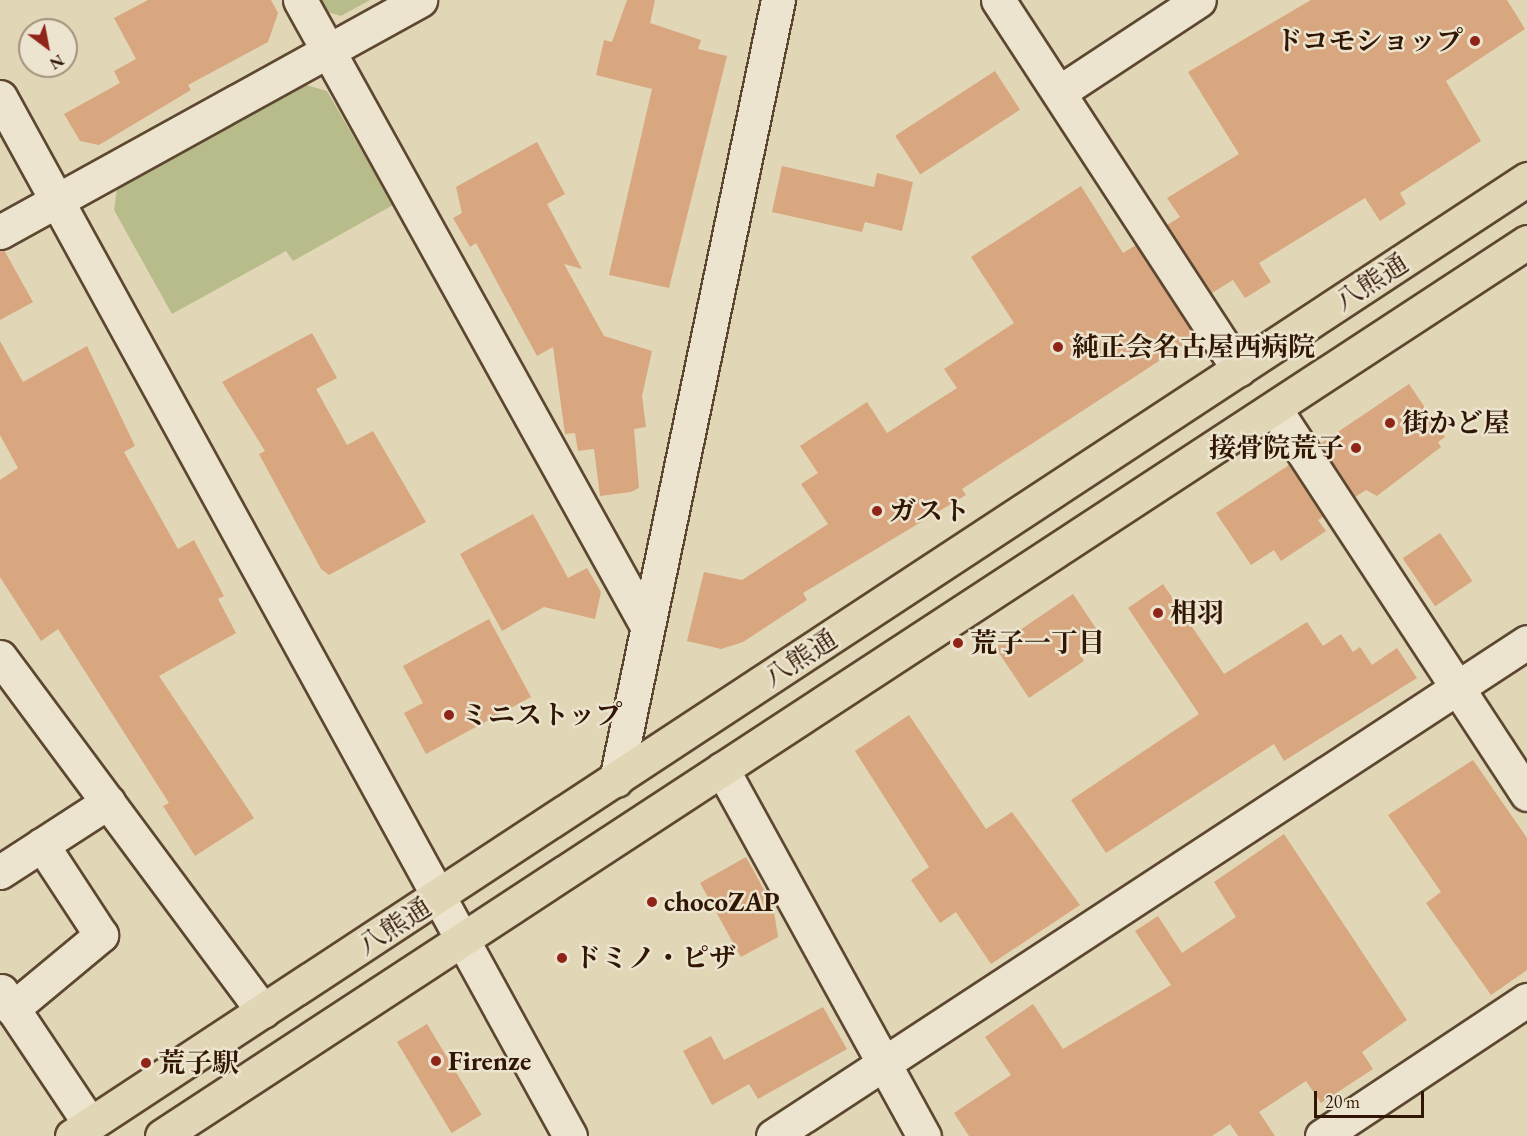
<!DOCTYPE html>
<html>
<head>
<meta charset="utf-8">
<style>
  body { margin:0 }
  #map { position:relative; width:1527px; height:1136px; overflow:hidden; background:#e1d6b5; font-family:"EB Garamond","Noto Serif JP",serif }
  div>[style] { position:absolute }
  .green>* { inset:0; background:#b8bc8a }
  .building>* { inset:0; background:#d8a77f; transform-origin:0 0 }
  .roads { filter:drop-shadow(2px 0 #5d4730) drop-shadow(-2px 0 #5d4730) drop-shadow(0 2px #5d4730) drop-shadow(0 -2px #5d4730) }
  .minor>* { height:33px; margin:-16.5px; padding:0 16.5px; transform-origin:16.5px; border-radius:16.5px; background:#ece4cf }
  .major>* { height:33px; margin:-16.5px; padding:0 16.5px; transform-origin:16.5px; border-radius:16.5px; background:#e1d6b5 }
  .dots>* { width:16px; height:16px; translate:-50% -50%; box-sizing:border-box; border:3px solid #ece4cf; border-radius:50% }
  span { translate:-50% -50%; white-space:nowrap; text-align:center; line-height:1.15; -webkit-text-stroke:5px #ece4cf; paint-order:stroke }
  .poi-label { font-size:27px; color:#311703; font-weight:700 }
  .right { translate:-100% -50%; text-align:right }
  .left { translate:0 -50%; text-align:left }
  .street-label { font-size:27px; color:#311703 }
  .north { position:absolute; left:18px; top:18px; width:60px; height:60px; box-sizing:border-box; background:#ece4cf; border:2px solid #a1927d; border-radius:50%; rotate:148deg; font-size:16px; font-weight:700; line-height:24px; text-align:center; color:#311703 }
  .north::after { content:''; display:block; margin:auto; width:21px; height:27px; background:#8f2418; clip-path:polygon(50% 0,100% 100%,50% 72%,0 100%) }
  .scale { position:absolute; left:1314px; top:1091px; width:110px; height:27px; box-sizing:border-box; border:3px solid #311703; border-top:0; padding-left:8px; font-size:18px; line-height:21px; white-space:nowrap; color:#311703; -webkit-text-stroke:4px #ece4cf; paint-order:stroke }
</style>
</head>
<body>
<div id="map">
  <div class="green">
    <div style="clip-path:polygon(319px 0,370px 0,341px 16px,325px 11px)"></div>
    <div style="clip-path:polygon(306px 85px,327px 91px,393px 205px,293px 261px,286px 251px,172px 314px,114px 210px,117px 188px)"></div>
  </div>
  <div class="building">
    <div style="clip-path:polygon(148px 0,271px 0,278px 13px,268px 42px,188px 85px,191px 90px,99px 145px,80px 141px,64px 114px,120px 83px,114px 71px,136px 59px,114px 18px)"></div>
    <div style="clip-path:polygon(627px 0,655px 0,650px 23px,701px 40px,698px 49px,727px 56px,669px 288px,609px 275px,652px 89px,596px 75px,604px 40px,612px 42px)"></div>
    <div style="clip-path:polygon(1311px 0,1507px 0,1525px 29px,1446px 81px,1481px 141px,1400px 193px,1406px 204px,1380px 221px,1365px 198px,1259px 263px,1271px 282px,1245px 298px,1233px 280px,1212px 293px,1167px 225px,1180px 217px,1167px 198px,1239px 154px,1188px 72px)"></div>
    <div style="left:995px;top:71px;width:46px;height:119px;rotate:57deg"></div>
    <div style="clip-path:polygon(537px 142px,565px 194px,547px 204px,582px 269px,564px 264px,604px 336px,652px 351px,642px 396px,646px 427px,634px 429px,639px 488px,631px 492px,600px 496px,594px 449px,578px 451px,575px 433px,565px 434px,553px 347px,537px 356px,476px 243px,470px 247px,453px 218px,462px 213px,456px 187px)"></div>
    <div style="clip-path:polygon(782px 166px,874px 187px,877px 173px,913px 182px,902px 231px,865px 222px,862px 232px,772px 212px)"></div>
    <div style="clip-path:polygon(1081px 186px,1123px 253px,1136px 245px,1196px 337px,962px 489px,966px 495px,803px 593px,807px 600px,743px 642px,721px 649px,687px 641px,704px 572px,742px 580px,828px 524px,801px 484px,818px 473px,800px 446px,867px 402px,887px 433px,957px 388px,944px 369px,1014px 323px,971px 257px)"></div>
    <div style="clip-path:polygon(4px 250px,33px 302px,0 320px,0 251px)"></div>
    <div style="clip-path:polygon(312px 333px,337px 378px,316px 389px,347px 445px,373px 431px,426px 522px,329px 575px,321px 569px,259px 454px,265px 451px,222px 382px)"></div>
    <div style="clip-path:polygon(0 341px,23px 382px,87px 346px,135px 446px,124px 452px,178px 549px,194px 540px,224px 596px,218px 599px,236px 633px,159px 676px,254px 818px,195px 856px,163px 806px,169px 803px,58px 629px,41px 641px,0 577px,0 480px,18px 468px,0 435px)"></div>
    <div style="clip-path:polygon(1409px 384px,1445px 437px,1438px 442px,1441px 447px,1377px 496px,1366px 490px,1355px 497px,1320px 444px)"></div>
    <div style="clip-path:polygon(1289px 465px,1323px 517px,1318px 520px,1326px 531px,1281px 561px,1274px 550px,1251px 565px,1216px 513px)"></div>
    <div style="clip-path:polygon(533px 514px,568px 578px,587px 568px,601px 592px,595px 619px,544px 607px,502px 631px,460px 554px)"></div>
    <div style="left:1440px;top:533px;width:58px;height:45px;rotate:56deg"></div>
    <div style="clip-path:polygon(1163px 584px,1224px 674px,1307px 622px,1323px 646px,1341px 634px,1353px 652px,1360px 647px,1372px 665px,1397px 648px,1417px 678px,1284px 761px,1274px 744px,1106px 853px,1071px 800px,1199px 714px,1128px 608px)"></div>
    <div style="clip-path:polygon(1073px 594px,1101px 636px,1078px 651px,1084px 661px,1029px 698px,995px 647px)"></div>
    <div style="clip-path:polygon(489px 619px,531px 697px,426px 754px,404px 713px,423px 703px,403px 666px)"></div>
    <div style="clip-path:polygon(909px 715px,986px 829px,1012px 812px,1080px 905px,991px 964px,956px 912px,940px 923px,911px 880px,929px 867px,855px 751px)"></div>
    <div style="clip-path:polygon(1473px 760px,1527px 838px,1527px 970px,1491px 995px,1426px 903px,1441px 892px,1388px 815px)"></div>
    <div style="clip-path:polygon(1284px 834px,1407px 1020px,1362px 1052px,1373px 1069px,1321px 1103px,1306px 1081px,1259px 1112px,1275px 1136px,1238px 1136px,1230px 1124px,1212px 1136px,969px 1136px,954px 1113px,1011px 1075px,985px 1037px,1033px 1004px,1063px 1049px,1171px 985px,1135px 931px,1158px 916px,1182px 953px,1236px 917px,1214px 882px)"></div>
    <div style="clip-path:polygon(746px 857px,773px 906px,778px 937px,741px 957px,700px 883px)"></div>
    <div style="clip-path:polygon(823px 1007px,847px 1049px,758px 1099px,749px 1084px,712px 1105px,683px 1051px,711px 1036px,724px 1060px)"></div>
    <div style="left:427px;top:1024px;width:106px;height:35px;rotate:59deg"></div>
  </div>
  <div class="roads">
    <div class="minor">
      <div style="left:300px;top:0;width:716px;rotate:61deg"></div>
      <div style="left:998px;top:0;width:441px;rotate:56.9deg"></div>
      <div style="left:1061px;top:91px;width:165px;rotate:-33.4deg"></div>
      <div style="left:0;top:97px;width:1185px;rotate:61.25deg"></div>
      <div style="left:0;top:232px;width:480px;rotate:-28.9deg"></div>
      <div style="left:1275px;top:409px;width:460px;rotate:56.8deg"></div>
      <div style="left:0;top:657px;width:441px;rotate:53.4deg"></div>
      <div style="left:722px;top:769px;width:419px;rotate:61.2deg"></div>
      <div style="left:616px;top:780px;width:797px;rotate:-78.27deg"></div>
      <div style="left:0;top:872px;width:129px;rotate:-32.9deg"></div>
      <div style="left:1px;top:991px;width:160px;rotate:56.2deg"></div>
      <div style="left:12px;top:1009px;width:116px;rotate:-39.7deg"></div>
      <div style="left:101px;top:935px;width:108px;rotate:-123.2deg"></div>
      <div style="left:773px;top:1136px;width:901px;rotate:-33.23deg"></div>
      <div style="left:1322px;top:1136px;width:246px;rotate:-33.6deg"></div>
    </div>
    <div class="major">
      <div style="left:72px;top:1136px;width:1742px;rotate:-33.33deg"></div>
      <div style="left:162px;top:1136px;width:1632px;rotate:-33.22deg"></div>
    </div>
  </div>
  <div class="dots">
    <div style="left:1475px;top:41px;background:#8f2418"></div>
    <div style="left:1058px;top:347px;background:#8f2418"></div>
    <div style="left:1390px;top:423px;background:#8f2418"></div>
    <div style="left:1356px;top:448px;background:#8f2418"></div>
    <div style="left:877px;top:511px;background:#8f2418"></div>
    <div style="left:1158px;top:613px;background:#8f2418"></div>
    <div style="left:958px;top:643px;background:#8f2418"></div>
    <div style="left:449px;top:715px;background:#8f2418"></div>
    <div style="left:652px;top:902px;background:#8f2418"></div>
    <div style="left:562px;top:958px;background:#8f2418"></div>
    <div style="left:436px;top:1061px;background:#8f2418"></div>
    <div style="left:146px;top:1063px;background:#8f2418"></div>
  </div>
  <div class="poi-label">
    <span class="right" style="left:1463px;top:41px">ドコモショップ</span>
    <span class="left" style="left:1072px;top:347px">純正会名古屋西病院</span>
    <span class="left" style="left:1402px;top:423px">街かど屋</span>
    <span class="right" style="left:1344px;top:448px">接骨院荒子</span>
    <span class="left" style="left:889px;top:511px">ガスト</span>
    <span class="left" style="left:1170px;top:613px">相羽</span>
    <span class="left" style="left:970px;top:643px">荒子一丁目</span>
    <span class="left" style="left:461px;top:715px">ミニストップ</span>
    <span class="left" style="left:664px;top:902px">chocoZAP</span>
    <span class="left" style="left:574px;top:958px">ドミノ・ピザ</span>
    <span class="left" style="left:448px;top:1061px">Firenze</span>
    <span class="left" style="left:158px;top:1063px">荒子駅</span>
  </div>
  <div class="street-label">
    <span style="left:1371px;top:282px;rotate:-33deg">八熊通</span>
    <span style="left:800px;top:658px;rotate:-33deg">八熊通</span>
    <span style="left:394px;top:926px;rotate:-33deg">八熊通</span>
  </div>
  <div class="north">N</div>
  <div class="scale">20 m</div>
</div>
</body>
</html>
